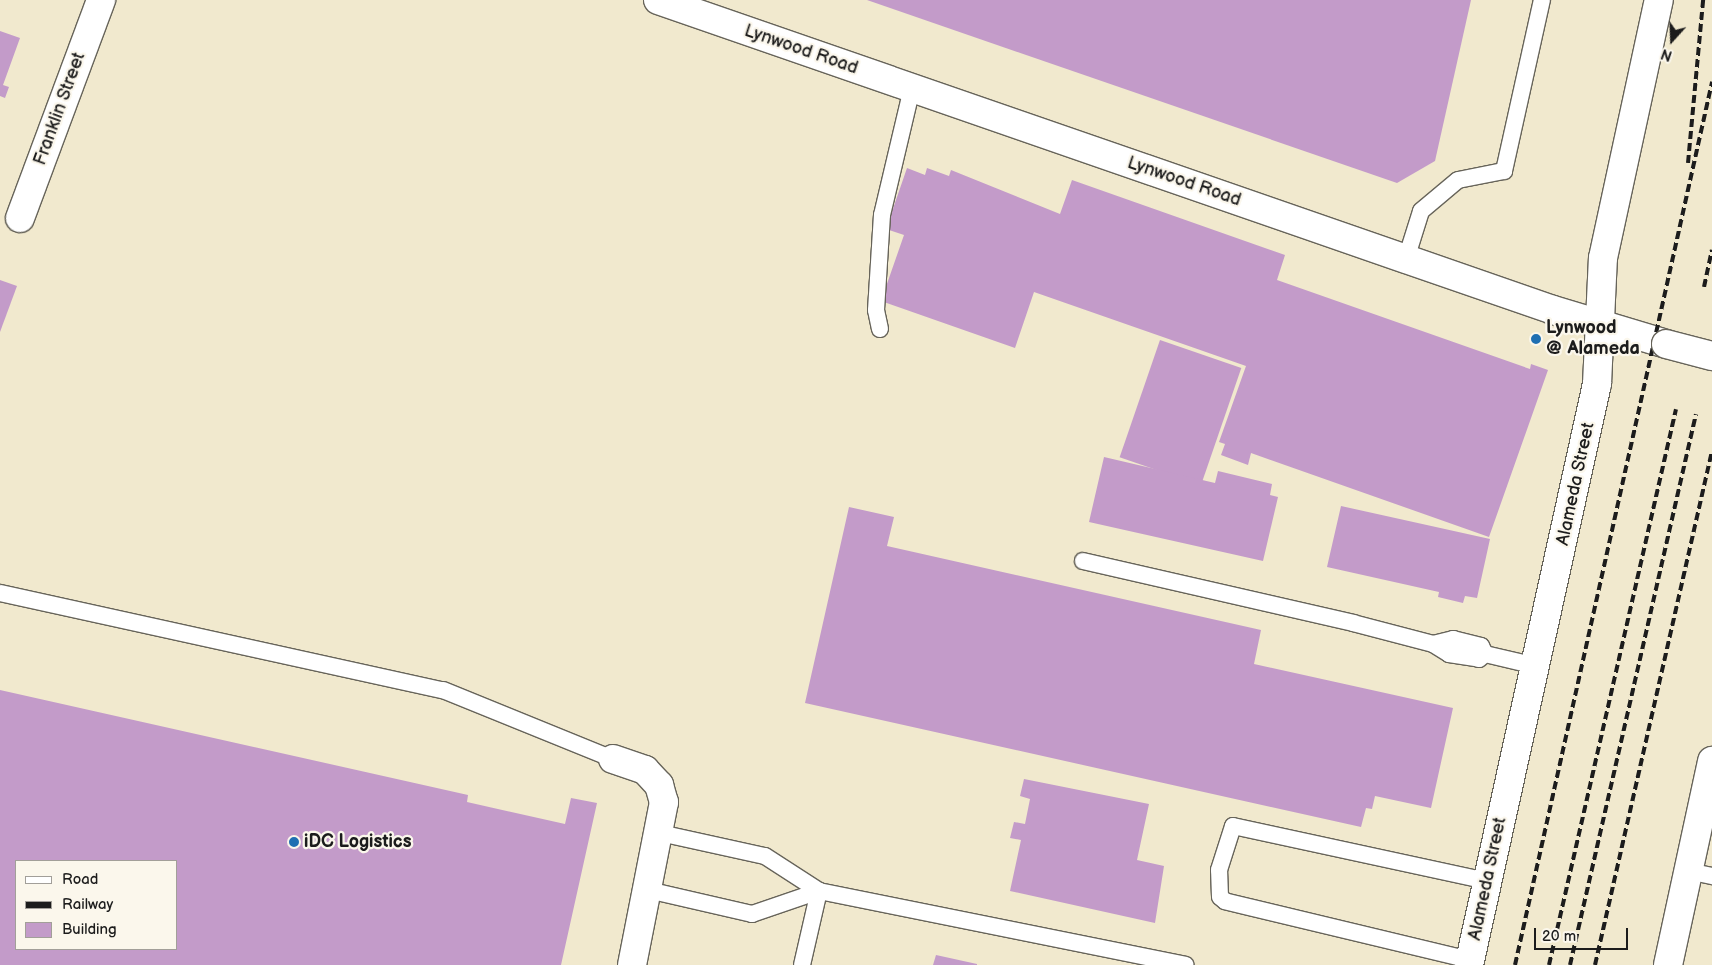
<!DOCTYPE html>
<html>
<head>
<meta charset="utf-8">
<style>
  body { margin:0 }
  #map { position:relative; width:1712px; height:965px; overflow:hidden; background:#f1e9ce; font-family:"Balsamiq Sans",sans-serif }
  div>[style] { position:absolute }
  .building>* { inset:0; background:#c39bc9; transform-origin:0 0 }
  .roads { filter:drop-shadow(1px 0 #67645a) drop-shadow(-1px 0 #67645a) drop-shadow(0 1px #67645a) drop-shadow(0 -1px #67645a) }
  .service>* { height:16px; margin:-8px; padding:0 8px; transform-origin:8px; border-radius:8px; background:#fff }
  .minor>* { height:28px; margin:-14px; padding:0 14px; transform-origin:14px; border-radius:14px; background:#fff }
  .tertiary>* { height:28px; margin:-14px; padding:0 14px; transform-origin:14px; border-radius:14px; background:#fff }
  .primary>* { height:28px; margin:-14px; padding:0 14px; transform-origin:14px; border-radius:14px; background:#fff }
  .rail>* { height:4px; margin-top:-2px; transform-origin:0; background:repeating-linear-gradient(90deg,#1c1c1c 0 8px,transparent 0 12px) }
  .bridges { filter:drop-shadow(1px 0 #67645a) drop-shadow(-1px 0 #67645a) drop-shadow(0 1px #67645a) drop-shadow(0 -1px #67645a) }
  .minor-bridge>* { height:28px; margin:-14px; padding:0 14px; transform-origin:14px; border-radius:14px; background:#fff }
  .dots>* { width:14px; height:14px; translate:-50% -50%; box-sizing:border-box; border:2px solid #fbf7ec; border-radius:50% }
  span { translate:-50% -50%; white-space:nowrap; text-align:center; line-height:1.15; -webkit-text-stroke:4.5px #fbf7ec; paint-order:stroke }
  .street-label { font-size:18px; color:#1c1c1c }
  .poi-label { font-size:18px; color:#1c1c1c; font-weight:700 }
  .left { translate:0 -50%; text-align:left }
  .legend { position:absolute; left:15px; top:860px; width:162px; height:90px; box-sizing:border-box; background:#fbf7ec; border:1px solid #a29f99; margin:0; padding:6px 9px; list-style:none; font-size:15px; color:#1c1c1c }
  .legend li { display:flex; align-items:center; gap:10px; height:25px }
  .legend b { width:25px; border:1px solid #a29f99 }
  .north { position:absolute; left:1647px; top:15px; width:50px; height:50px; -webkit-text-stroke:4px #fbf7ec; paint-order:stroke; rotate:200deg; font-size:14px; font-weight:700; line-height:20px; text-align:center; color:#1c1c1c }
  .north::after { content:''; display:block; margin:auto; width:18px; height:22px; background:#1c1c1c; clip-path:polygon(50% 0,100% 100%,50% 72%,0 100%) }
  .scale { position:absolute; left:1534px; top:928px; width:94px; height:22px; box-sizing:border-box; border:2px solid #1c1c1c; border-top:0; padding-left:6px; font-size:15px; line-height:18px; white-space:nowrap; color:#1c1c1c; -webkit-text-stroke:4px #fbf7ec; paint-order:stroke }
</style>
</head>
<body>
<div id="map">
  <div class="building">
    <div style="clip-path:polygon(867px 0,1471px 0,1435px 161px,1397px 183px)"></div>
    <div style="clip-path:polygon(0 31px,20px 38px,3px 85px,9px 87px,5px 98px,0 96px)"></div>
    <div style="clip-path:polygon(907px 168px,925px 175px,927px 168px,949px 176px,951px 170px,1060px 214px,1072px 180px,1285px 255px,1277px 280px,1530px 369px,1531px 364px,1548px 370px,1489px 537px,1251px 453px,1248px 465px,1221px 455px,1225px 444px,1219px 442px,1246px 366px,1034px 292px,1015px 348px,881px 301px,904px 235px,886px 229px)"></div>
    <div style="clip-path:polygon(0 280px,17px 286px,0 332px)"></div>
    <div style="left:1160px;top:340px;width:86px;height:124px;rotate:19deg"></div>
    <div style="clip-path:polygon(1104px 457px,1215px 483px,1218px 471px,1272px 484px,1270px 495px,1278px 497px,1263px 561px,1089px 522px)"></div>
    <div style="clip-path:polygon(1341px 506px,1490px 539px,1477px 598px,1465px 596px,1463px 603px,1438px 597px,1439px 592px,1327px 567px)"></div>
    <div style="clip-path:polygon(849px 507px,894px 517px,887px 546px,1261px 630px,1254px 664px,1453px 708px,1431px 808px,1375px 796px,1372px 809px,1366px 808px,1361px 827px,805px 703px)"></div>
    <div style="clip-path:polygon(evenodd,0 690px,468px 795px,467px 802px,565px 824px,571px 798px,597px 803px,561px 965px,0 965px,0 690px,16px 861px,176px 861px,176px 949px,16px 949px,16px 861px)"></div>
    <div style="clip-path:polygon(1024px 779px,1149px 804px,1137px 860px,1164px 866px,1155px 923px,1010px 891px,1021px 840px,1010px 838px,1014px 822px,1025px 824px,1030px 799px,1020px 796px)"></div>
    <div style="clip-path:polygon(936px 955px,977px 964px,977px 965px,933px 965px)"></div>
  </div>
  <div class="roads">
    <div class="service">
      <div style="left:1406px;top:259px;width:50px;rotate:-72.6deg"></div>
      <div style="left:1421px;top:211px;width:48px;rotate:-40deg"></div>
      <div style="left:1458px;top:180px;width:47px;rotate:-11.1deg"></div>
      <div style="left:1504px;top:171px;width:175px;rotate:-77.5deg"></div>
      <div style="left:880px;top:329px;width:19px;rotate:-102deg"></div>
      <div style="left:876px;top:310px;width:95px;rotate:-86.4deg"></div>
      <div style="left:882px;top:215px;width:130px;rotate:-76.7deg"></div>
      <div style="left:1083px;top:561px;width:277px;rotate:12.9deg"></div>
      <div style="left:1353px;top:623px;width:83px;rotate:14.7deg"></div>
      <div style="left:1433px;top:644px;width:19px;rotate:32deg"></div>
      <div style="left:1449px;top:654px;width:30px;rotate:9deg"></div>
      <div style="left:1479px;top:659px;width:8px;rotate:-40deg"></div>
      <div style="left:0;top:593px;width:453px;rotate:12.4deg"></div>
      <div style="left:443px;top:690px;width:183px;rotate:22.1deg"></div>
      <div style="left:1433px;top:644px;width:21px;rotate:-14deg"></div>
      <div style="left:1453px;top:639px;width:29px;rotate:14deg"></div>
      <div style="left:1481px;top:646px;width:9px;rotate:63deg"></div>
      <div style="left:1485px;top:654px;width:52px;rotate:13.2deg"></div>
      <div style="left:660px;top:833px;width:107px;rotate:12.4deg"></div>
      <div style="left:765px;top:856px;width:64px;rotate:32.9deg"></div>
      <div style="left:819px;top:891px;width:374px;rotate:11.4deg"></div>
      <div style="left:1688px;top:871px;width:25px;rotate:12deg"></div>
      <div style="left:648px;top:890px;width:107px;rotate:13deg"></div>
      <div style="left:752px;top:914px;width:71px;rotate:-18.9deg"></div>
      <div style="left:1470px;top:960px;width:252px;rotate:-166.5deg"></div>
      <div style="left:1225px;top:901px;width:6px;rotate:-141deg"></div>
      <div style="left:1220px;top:897px;width:27px;rotate:-92deg"></div>
      <div style="left:1219px;top:870px;width:46px;rotate:-72.3deg"></div>
      <div style="left:1233px;top:826px;width:260px;rotate:12.2deg"></div>
      <div style="left:802px;top:965px;width:76px;rotate:-77.1deg"></div>
    </div>
    <div class="minor">
      <div style="left:658px;top:0;width:947px;rotate:19.1deg"></div>
      <div style="left:1553px;top:310px;width:118px;rotate:16.7deg"></div>
      <div style="left:20px;top:218px;width:233px;rotate:-69.6deg"></div>
      <div style="left:613px;top:759px;width:34px;rotate:19deg"></div>
      <div style="left:645px;top:770px;width:21px;rotate:47deg"></div>
      <div style="left:659px;top:785px;width:18px;rotate:74deg"></div>
      <div style="left:664px;top:802px;width:166px;rotate:101.1deg"></div>
    </div>
    <div class="tertiary">
      <div style="left:1469px;top:965px;width:595px;rotate:-77.58deg"></div>
      <div style="left:1597px;top:384px;width:126px;rotate:-87.3deg"></div>
      <div style="left:1603px;top:258px;width:264px;rotate:-77.8deg"></div>
    </div>
    <div class="primary">
      <div style="left:1668px;top:965px;width:209px;rotate:-77.8deg"></div>
    </div>
  </div>
  <div class="rail">
    <div style="left:1688px;top:163px;width:164px;rotate:-84.7deg"></div>
    <div style="left:1704px;top:287px;width:38px;rotate:-78deg"></div>
    <div style="left:1515px;top:965px;width:905px;rotate:-77.42deg"></div>
    <div style="left:1549px;top:965px;width:570px;rotate:-77.13deg"></div>
    <div style="left:1570px;top:965px;width:565px;rotate:-77.12deg"></div>
    <div style="left:1595px;top:965px;width:527px;rotate:-77.18deg"></div>
  </div>
  <div class="bridges">
    <div class="minor-bridge">
      <div style="left:1666px;top:344px;width:48px;rotate:14.6deg"></div>
    </div>
  </div>
  <div class="dots">
    <div style="left:1536px;top:339px;background:#1f6fb2"></div>
    <div style="left:294px;top:842px;background:#1f6fb2"></div>
  </div>
  <div class="street-label">
    <span style="left:801px;top:50px;rotate:19deg">Lynwood Road</span>
    <span style="left:60px;top:109px;rotate:-70deg">Franklin Street</span>
    <span style="left:1184px;top:182px;rotate:19deg">Lynwood Road</span>
    <span style="left:1576px;top:484px;rotate:-78deg">Alameda Street</span>
    <span style="left:1488px;top:879px;rotate:-78deg">Alameda Street</span>
  </div>
  <div class="poi-label">
    <span class="left" style="left:1546px;top:339px">Lynwood<br>@ Alameda</span>
    <span class="left" style="left:304px;top:842px">iDC Logistics</span>
  </div>
  <ul class="legend">
  <li><b style="height:6px;background:#fff"></b>Road</li>
  <li><b style="height:6px;background:#1c1c1c"></b>Railway</li>
  <li><b style="height:14px;background:#c39bc9"></b>Building</li>
  </ul>
  <div class="north">N</div>
  <div class="scale">20 m</div>
</div>
</body>
</html>
